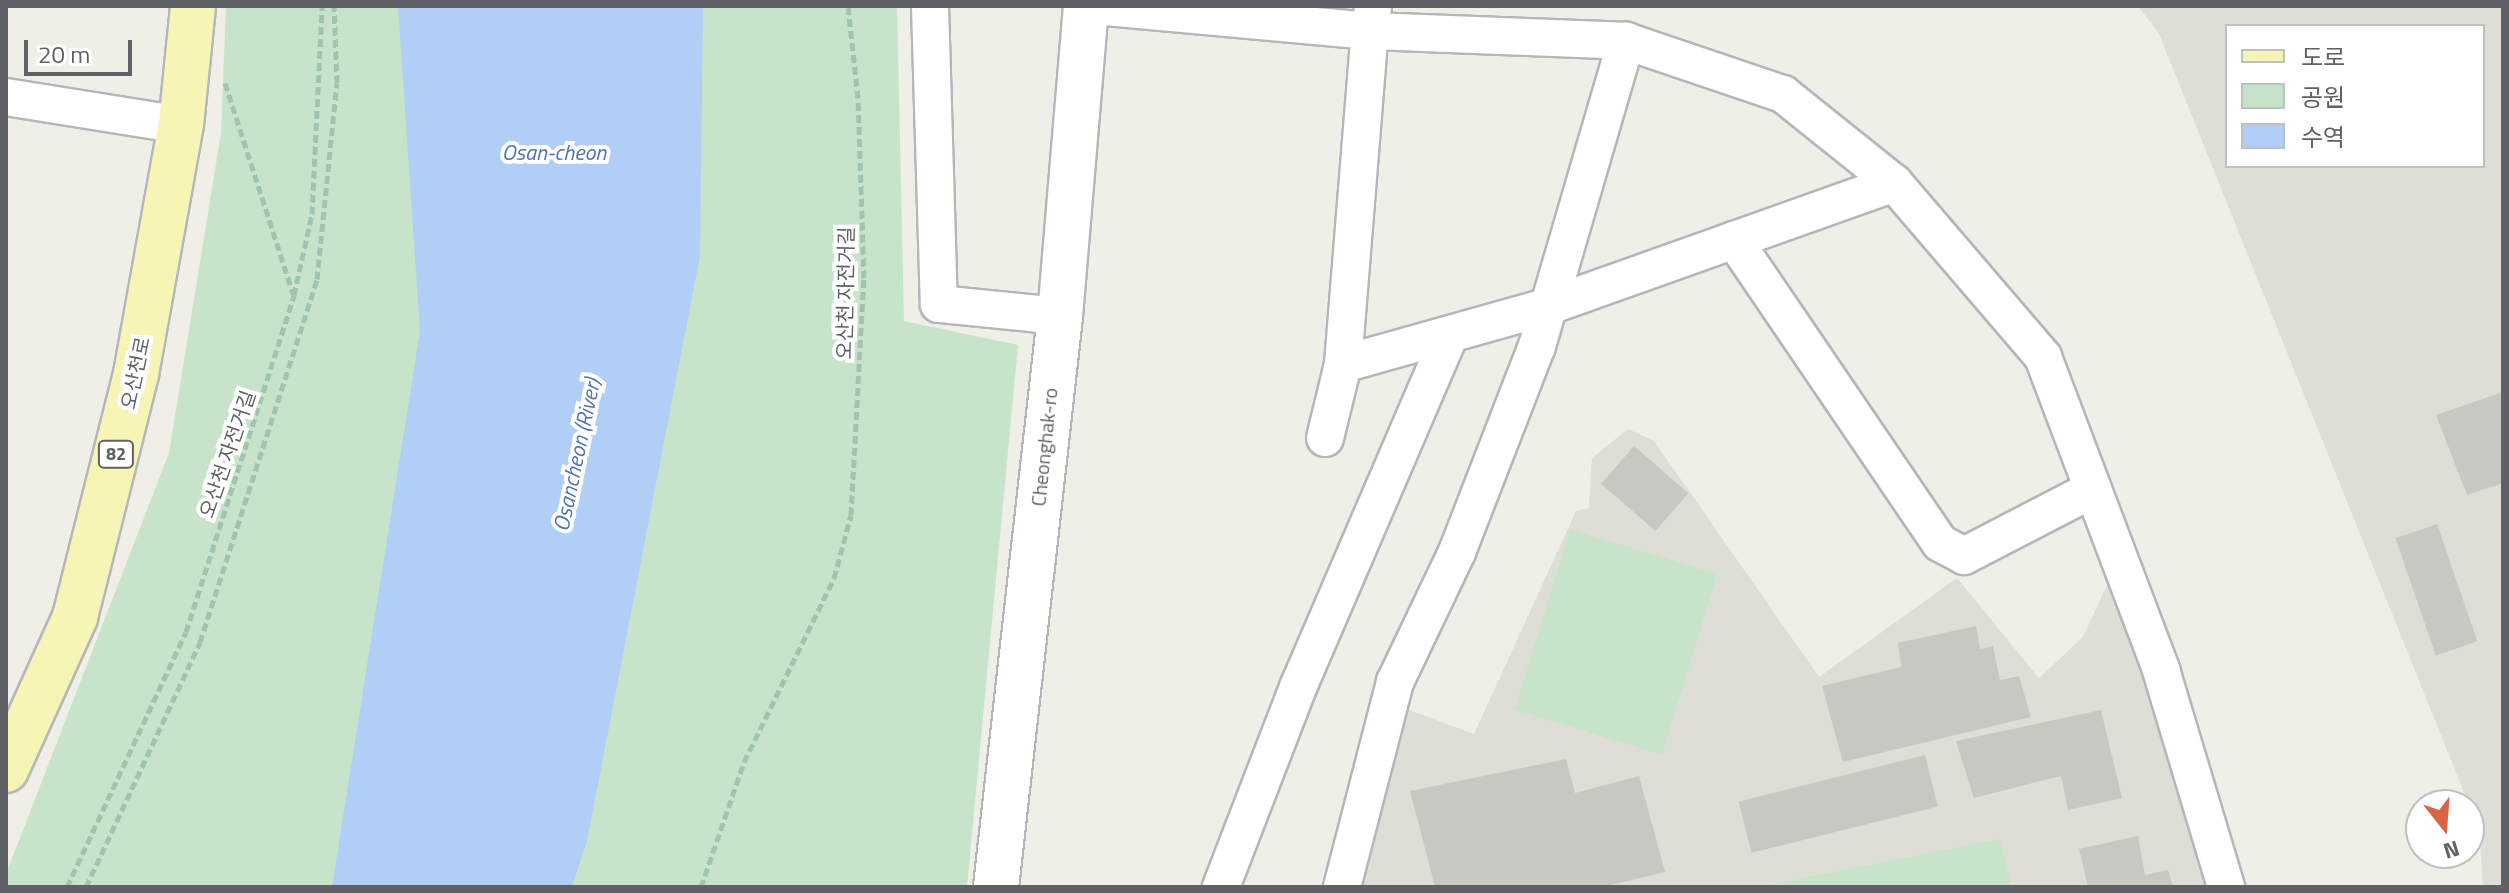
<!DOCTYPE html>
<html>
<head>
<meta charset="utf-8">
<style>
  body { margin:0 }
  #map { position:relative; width:2509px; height:893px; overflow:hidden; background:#efeee7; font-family:"Titillium Web","Noto Sans KR",sans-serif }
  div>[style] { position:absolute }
  .education>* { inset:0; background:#dfded6 }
  .green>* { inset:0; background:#c7e4cb; transform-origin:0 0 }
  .water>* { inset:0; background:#b0cef6 }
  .building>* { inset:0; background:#c8c8c2; transform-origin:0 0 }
  .path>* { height:5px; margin-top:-2.5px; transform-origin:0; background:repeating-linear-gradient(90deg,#a0c4af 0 8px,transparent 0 12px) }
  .roads { filter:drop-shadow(2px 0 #b4b6ba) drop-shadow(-2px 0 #b4b6ba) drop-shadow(0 2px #b4b6ba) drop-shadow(0 -2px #b4b6ba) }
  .street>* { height:36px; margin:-18px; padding:0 18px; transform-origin:18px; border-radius:18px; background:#fff }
  .secondary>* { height:44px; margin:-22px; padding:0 22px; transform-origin:22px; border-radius:22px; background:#fff }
  .primary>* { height:44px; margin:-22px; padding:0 22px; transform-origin:22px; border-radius:22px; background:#f7f5b5 }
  span { translate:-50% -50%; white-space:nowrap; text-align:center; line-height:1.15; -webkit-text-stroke:8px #fff; paint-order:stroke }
  .shield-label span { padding:2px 6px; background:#fff; border:2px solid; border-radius:6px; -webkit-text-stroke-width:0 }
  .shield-label { font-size:18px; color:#5f6166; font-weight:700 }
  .street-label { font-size:20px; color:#5f6166 }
  .water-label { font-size:22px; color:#5173b0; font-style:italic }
  .frame { position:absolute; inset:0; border:8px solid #5f6166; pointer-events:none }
  .legend { position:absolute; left:2225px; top:24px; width:260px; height:144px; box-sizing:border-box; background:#fff; border:2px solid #bfc0c2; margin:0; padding:10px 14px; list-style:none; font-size:24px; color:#5f6166 }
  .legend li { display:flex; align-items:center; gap:16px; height:40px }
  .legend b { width:40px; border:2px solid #bfc0c2 }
  .north { position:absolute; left:2405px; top:789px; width:80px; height:80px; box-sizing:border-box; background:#fff; border:2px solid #bfc0c2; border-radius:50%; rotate:163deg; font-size:22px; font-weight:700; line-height:32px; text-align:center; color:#5f6166 }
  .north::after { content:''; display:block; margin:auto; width:28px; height:36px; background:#d86445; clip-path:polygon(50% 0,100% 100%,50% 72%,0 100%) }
  .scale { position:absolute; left:24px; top:40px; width:108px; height:36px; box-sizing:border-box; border:4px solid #5f6166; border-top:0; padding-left:10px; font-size:24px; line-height:28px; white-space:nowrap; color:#5f6166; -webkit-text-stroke:6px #fff; paint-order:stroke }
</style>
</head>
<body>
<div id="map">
  <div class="education">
    <div style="clip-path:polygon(evenodd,2138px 6px,2503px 6px,2503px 887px,2483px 887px,2480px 840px,2469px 805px,2159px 34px,2138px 6px,2227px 26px,2483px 26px,2483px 166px,2227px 166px,2227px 26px)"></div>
    <div style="clip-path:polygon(1628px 429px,1654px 441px,1819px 677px,1957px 578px,2039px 678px,2083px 637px,2108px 583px,2189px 801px,2215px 887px,1356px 887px,1374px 805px,1407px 709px,1474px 734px,1576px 511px,1589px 508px,1592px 458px)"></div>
  </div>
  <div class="green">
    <div style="clip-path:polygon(226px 6px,897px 6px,904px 321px,1018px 345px,967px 887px,6px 887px,6px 874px,169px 453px,221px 133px)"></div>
    <div style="left:1570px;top:529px;width:154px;height:189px;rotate:17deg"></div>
    <div style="clip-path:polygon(2000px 839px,2012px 887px,1758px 887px)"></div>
  </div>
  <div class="water">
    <div style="clip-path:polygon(398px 6px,703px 6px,700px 256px,587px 841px,572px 887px,332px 887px,420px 331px)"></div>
  </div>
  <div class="building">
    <div style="clip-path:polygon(2503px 392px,2503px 483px,2467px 495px,2436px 415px)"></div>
    <div style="left:1634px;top:446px;width:72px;height:50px;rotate:41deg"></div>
    <div style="left:2437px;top:524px;width:124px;height:44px;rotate:71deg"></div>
    <div style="clip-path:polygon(1976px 626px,1980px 649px,1993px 646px,2000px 680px,2019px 676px,2031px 717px,1843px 762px,1822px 686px,1901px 667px,1898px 643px)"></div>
    <div style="clip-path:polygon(2101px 710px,2122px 798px,2068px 810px,2061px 776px,1974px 798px,1956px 741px)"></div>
    <div style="left:1925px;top:755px;width:53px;height:192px;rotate:76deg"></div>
    <div style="clip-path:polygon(1566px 759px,1575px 793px,1639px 776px,1665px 872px,1603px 887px,1435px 887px,1410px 791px)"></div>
    <div style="clip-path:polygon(2138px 836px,2145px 875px,2168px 870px,2173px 887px,2088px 887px,2079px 849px)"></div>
  </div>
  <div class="path">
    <div style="left:225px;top:83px;width:222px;rotate:72.1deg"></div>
    <div style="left:67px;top:887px;width:281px;rotate:-65deg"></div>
    <div style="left:186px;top:632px;width:354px;rotate:-72.2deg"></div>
    <div style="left:294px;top:295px;width:83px;rotate:-77.5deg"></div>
    <div style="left:312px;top:214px;width:208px;rotate:-87.2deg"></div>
    <div style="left:86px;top:887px;width:270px;rotate:-65deg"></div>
    <div style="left:200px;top:642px;width:381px;rotate:-72.1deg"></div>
    <div style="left:317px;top:279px;width:197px;rotate:-84.2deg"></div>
    <div style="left:337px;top:83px;width:77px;rotate:-92.2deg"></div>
    <div style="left:701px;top:887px;width:132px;rotate:-71deg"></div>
    <div style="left:744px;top:762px;width:205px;rotate:-63.9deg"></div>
    <div style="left:834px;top:578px;width:65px;rotate:-74.9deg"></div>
    <div style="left:851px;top:515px;width:237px;rotate:-86.9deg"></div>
    <div style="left:864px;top:278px;width:180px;rotate:-91.9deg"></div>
    <div style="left:858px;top:98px;width:93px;rotate:-96.2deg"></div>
  </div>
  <div class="roads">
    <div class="street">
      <div style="left:930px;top:6px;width:298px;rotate:88.3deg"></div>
      <div style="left:939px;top:304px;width:122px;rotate:5.7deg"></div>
      <div style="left:1095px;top:6px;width:276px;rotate:5.2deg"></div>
      <div style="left:1370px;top:31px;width:25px;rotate:-83deg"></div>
      <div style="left:6px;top:97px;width:177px;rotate:9.1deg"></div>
      <div style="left:1734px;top:240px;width:366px;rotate:55.8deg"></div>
      <div style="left:1940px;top:543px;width:27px;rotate:28deg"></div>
      <div style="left:1964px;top:556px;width:145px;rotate:-27.4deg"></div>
      <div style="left:1343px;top:364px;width:214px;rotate:-15.7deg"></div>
      <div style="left:1549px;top:306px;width:366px;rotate:-19.6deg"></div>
      <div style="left:1325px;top:438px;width:76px;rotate:-76.3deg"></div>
      <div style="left:1343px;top:364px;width:334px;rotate:-85.4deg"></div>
      <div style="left:1370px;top:31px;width:256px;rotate:2.2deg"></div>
      <div style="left:1626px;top:41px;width:166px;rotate:18.7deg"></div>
      <div style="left:1783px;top:94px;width:142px;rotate:38.7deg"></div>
      <div style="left:1894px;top:183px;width:229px;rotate:49.4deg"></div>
      <div style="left:2043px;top:357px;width:335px;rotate:69.3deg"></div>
      <div style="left:2161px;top:670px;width:227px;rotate:73.3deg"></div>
      <div style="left:1221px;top:887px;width:217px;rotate:-68.9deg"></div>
      <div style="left:1299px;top:685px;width:379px;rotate:-66.7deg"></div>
      <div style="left:1342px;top:887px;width:212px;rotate:-75.5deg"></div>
      <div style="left:1395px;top:682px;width:144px;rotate:-64.5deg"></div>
      <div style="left:1457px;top:552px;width:221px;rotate:-68.8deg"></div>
      <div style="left:1537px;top:346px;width:318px;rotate:-73.7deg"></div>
    </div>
    <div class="secondary">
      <div style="left:996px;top:887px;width:575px;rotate:-83.6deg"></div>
      <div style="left:1060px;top:316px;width:311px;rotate:-85.2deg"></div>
    </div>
    <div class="primary">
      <div style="left:6px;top:770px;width:168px;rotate:-65.7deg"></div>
      <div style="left:75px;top:617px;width:251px;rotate:-75.9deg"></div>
      <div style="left:136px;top:374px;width:253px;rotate:-79.8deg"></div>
      <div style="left:181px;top:125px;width:120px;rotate:-84.2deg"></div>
    </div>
  </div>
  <div class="shield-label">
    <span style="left:116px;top:454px">82</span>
  </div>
  <div class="street-label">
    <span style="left:845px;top:293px;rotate:-89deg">오산천 자전거길</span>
    <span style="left:135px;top:373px;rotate:-78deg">오산천로</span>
    <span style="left:1044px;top:447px;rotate:-84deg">Cheonghak-ro</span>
    <span style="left:227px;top:454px;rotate:-71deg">오산천 자전거길</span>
  </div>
  <div class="water-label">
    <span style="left:554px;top:153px">Osan-cheon</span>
    <span style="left:577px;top:455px;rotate:-78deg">Osancheon (River)</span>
  </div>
  <div class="frame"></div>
  <ul class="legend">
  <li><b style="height:10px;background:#f7f5b5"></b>도로</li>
  <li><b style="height:22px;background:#c7e4cb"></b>공원</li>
  <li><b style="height:22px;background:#b0cef6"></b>수역</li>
  </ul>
  <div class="north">N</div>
  <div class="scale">20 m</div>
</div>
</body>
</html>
